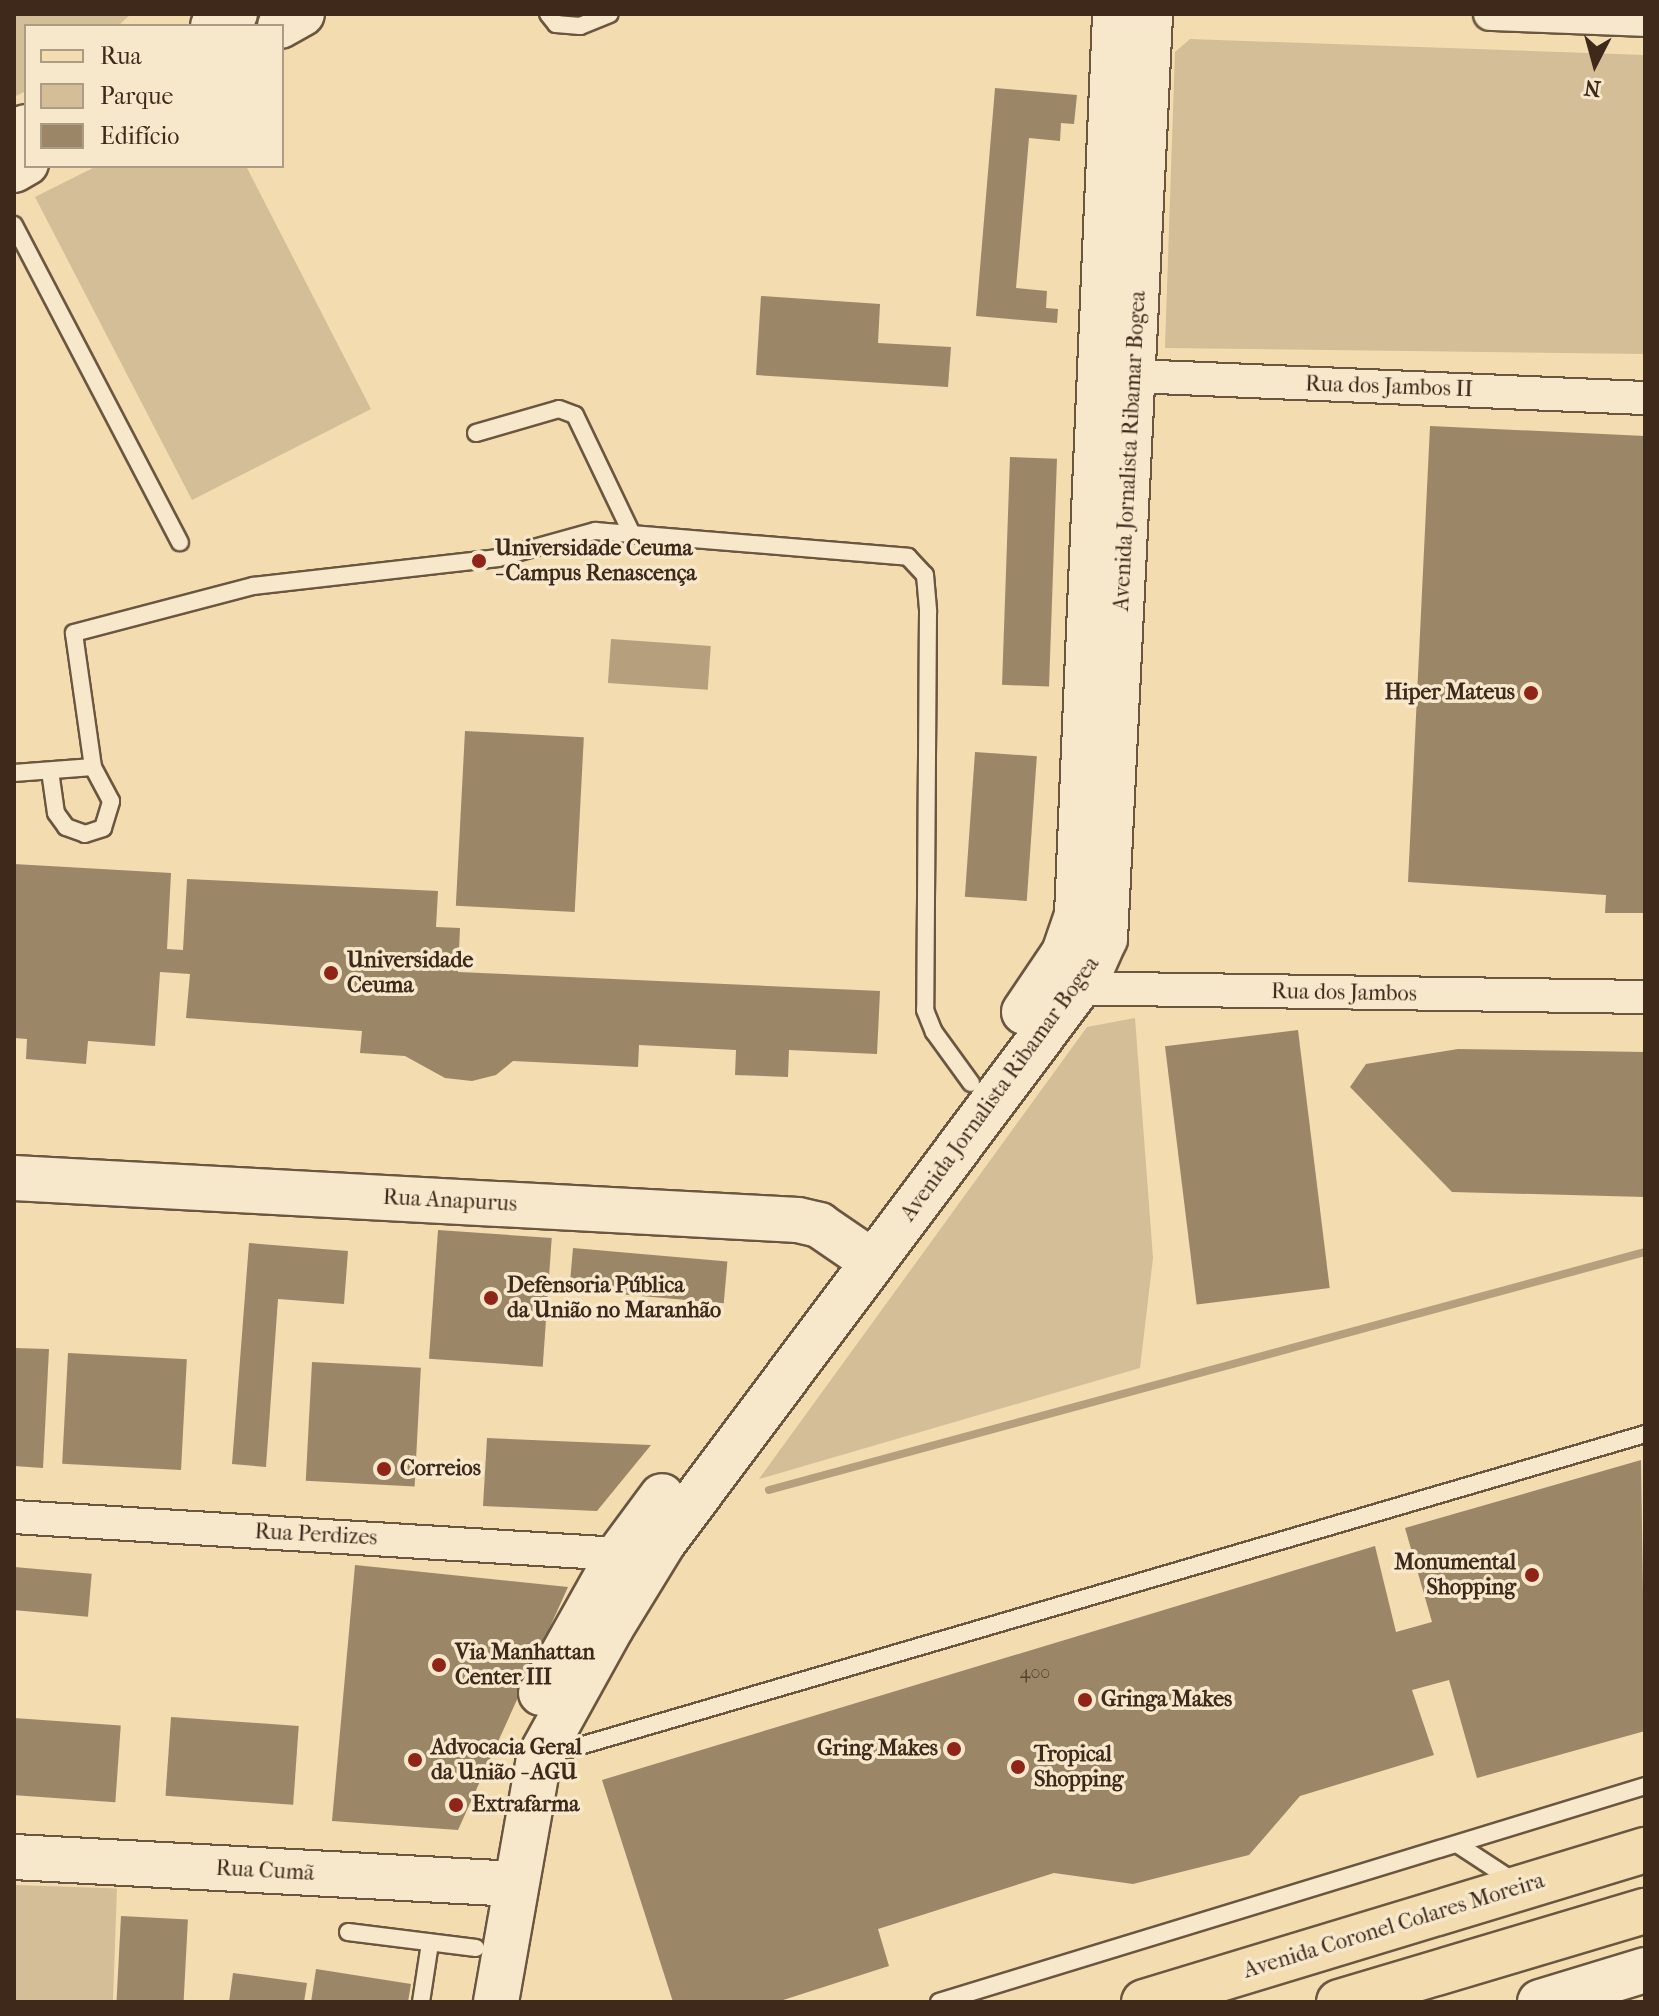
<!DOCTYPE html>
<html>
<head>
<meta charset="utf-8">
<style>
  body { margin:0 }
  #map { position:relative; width:1659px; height:2016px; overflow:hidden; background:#f2dcb0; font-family:"IM FELL French Canon",serif }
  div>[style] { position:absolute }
  .green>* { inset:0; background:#d3be97; transform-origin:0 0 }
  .water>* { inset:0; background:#b59f7d; transform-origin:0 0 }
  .stream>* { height:8px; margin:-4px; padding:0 4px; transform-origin:4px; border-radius:4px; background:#b59f7d }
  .building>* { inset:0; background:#9c8668; transform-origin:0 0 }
  .roads { filter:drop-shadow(2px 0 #6b5640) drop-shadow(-2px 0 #6b5640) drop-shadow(0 2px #6b5640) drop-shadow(0 -2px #6b5640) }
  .lane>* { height:16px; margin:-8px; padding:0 8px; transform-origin:8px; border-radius:8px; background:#f7e8cc }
  .street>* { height:32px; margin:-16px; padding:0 16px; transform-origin:16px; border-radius:16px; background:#f7e8cc }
  .secondary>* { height:44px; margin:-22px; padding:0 22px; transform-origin:22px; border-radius:22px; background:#f7e8cc }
  .primary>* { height:44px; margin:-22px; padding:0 22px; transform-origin:22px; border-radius:22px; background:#f2dcb0 }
  .dots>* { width:22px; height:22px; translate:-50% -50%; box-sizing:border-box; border:4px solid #f7e8cc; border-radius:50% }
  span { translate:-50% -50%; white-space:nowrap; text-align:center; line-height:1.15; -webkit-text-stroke:7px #f7e8cc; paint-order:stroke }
  .number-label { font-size:18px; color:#56402e }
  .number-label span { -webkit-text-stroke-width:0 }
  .street-label { font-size:22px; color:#3e291b }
  .poi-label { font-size:22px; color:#3e291b; font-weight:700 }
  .left { translate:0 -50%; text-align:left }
  .right { translate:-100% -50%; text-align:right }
  .frame { position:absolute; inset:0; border:16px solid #3e291b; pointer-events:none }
  .legend { position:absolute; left:24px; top:24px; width:260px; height:144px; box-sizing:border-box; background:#f7e8cc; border:2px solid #ad9c85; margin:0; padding:10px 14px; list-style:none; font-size:24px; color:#3e291b }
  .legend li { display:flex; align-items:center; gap:16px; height:40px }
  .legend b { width:40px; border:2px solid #ad9c85 }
  .north { position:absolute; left:1555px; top:24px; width:80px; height:80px; -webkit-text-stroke:6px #f7e8cc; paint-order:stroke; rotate:186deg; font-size:22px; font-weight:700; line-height:32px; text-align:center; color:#3e291b }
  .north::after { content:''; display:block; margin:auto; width:28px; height:36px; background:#3e291b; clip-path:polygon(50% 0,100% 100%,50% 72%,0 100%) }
</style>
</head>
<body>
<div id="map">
  <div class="green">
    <div style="clip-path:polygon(14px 14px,131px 14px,118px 26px,26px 26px,26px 91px,14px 97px)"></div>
    <div style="clip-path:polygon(1190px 39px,1645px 55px,1645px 354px,1165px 348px,1175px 52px)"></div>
    <div style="clip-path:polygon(97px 166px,246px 166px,371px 409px,192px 500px,35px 197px)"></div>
    <div style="clip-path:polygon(1135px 1018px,1153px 1258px,1140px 1368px,759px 1479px,1087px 1027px)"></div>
    <div style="left:15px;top:1885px;width:102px;height:117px;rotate:2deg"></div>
  </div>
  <div class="water">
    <div style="left:611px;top:639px;width:100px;height:44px;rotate:4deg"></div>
  </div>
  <div class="stream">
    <div style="left:769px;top:1490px;width:908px;rotate:-15.2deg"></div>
  </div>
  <div class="building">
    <div style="clip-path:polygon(995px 88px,1077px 95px,1074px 124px,1061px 123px,1060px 141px,1029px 138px,1016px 288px,1047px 291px,1046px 308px,1058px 309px,1057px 323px,976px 316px)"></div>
    <div style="clip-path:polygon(761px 296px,880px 304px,878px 343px,951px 347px,948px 387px,756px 375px)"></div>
    <div style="clip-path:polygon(1430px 426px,1645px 436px,1645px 913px,1605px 913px,1606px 895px,1408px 882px)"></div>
    <div style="left:1010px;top:457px;width:47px;height:228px;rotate:2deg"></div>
    <div style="left:465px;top:731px;width:119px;height:175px;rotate:3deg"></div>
    <div style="left:975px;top:752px;width:62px;height:145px;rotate:4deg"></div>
    <div style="clip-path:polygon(14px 864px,171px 873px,167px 949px,183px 950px,187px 879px,438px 891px,436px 927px,460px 928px,458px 972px,880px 991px,877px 1054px,789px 1050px,788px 1077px,735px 1075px,736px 1050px,639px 1045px,638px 1067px,513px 1061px,496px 1075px,472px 1081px,445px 1078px,405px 1056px,360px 1053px,362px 1031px,186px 1018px,190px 974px,160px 972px,155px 1046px,88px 1041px,86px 1064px,26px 1059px,27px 1039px,14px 1038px)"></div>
    <div style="left:1298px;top:1030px;width:260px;height:134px;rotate:83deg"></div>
    <div style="clip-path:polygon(1458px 1049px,1645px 1052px,1645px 1197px,1452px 1192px,1350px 1087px,1366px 1064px)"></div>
    <div style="left:438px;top:1230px;width:114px;height:129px;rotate:4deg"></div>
    <div style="clip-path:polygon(249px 1243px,348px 1251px,344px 1304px,278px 1299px,266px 1467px,232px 1464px)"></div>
    <div style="left:573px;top:1248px;width:155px;height:42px;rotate:5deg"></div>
    <div style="clip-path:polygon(14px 1348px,49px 1349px,43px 1468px,14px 1466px)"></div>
    <div style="left:68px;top:1353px;width:119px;height:111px;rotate:3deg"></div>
    <div style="left:312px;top:1362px;width:109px;height:119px;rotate:3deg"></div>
    <div style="clip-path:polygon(487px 1438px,651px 1445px,597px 1511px,483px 1506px)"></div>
    <div style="clip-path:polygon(1641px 1460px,1645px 1731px,1477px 1778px,1449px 1680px,1412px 1690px,1434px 1755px,1300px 1796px,1249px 1855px,1133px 1884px,1054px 1873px,878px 1929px,889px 1966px,777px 2002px,673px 2002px,602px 1780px,1375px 1546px,1396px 1632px,1432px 1622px,1405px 1528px)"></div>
    <div style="clip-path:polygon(355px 1565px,568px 1587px,458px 1830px,332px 1821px)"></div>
    <div style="left:14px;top:1567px;width:78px;height:43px;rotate:5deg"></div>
    <div style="left:171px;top:1717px;width:128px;height:79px;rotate:4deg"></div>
    <div style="left:14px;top:1718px;width:107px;height:77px;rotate:4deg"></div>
    <div style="left:121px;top:1916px;width:67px;height:86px;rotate:3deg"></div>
    <div style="clip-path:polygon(316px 1969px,411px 1984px,408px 2002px,311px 2002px)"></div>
    <div style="clip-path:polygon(233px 1973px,307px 1983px,304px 2002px,229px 2002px)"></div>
  </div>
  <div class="roads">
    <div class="lane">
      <div style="left:548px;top:14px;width:13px;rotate:51deg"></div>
      <div style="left:556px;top:24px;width:24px;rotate:5deg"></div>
      <div style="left:580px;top:26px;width:32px;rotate:-22deg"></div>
      <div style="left:14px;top:225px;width:358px;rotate:62.4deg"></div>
      <div style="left:476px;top:433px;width:86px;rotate:-16.1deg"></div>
      <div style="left:559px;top:409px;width:17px;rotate:21deg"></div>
      <div style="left:575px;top:415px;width:130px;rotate:64.4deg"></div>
      <div style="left:50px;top:771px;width:42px;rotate:81.9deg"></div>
      <div style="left:56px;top:813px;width:17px;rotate:54deg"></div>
      <div style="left:66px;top:827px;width:20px;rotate:20deg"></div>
      <div style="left:85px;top:834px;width:19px;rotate:-18deg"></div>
      <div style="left:103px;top:828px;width:28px;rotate:-73deg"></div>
      <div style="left:111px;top:801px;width:38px;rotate:-118deg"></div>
      <div style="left:93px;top:767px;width:135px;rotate:-98.1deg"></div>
      <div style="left:74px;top:633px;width:185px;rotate:-14.7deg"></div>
      <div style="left:253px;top:586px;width:247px;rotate:-6.5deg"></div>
      <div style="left:498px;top:558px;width:101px;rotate:-15.6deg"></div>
      <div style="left:595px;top:531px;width:314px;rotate:4.7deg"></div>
      <div style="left:908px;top:557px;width:25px;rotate:47deg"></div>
      <div style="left:925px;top:575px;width:37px;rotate:85deg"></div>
      <div style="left:928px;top:612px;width:398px;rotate:90.4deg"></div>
      <div style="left:925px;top:1010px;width:24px;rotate:68deg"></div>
      <div style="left:934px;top:1032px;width:63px;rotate:54deg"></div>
      <div style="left:14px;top:773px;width:79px;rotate:-4.3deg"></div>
      <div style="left:549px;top:1755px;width:1142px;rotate:-16.32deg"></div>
      <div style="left:1457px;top:1844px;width:69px;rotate:33.2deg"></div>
      <div style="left:348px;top:1932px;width:129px;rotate:7.1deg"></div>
      <div style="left:421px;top:2002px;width:60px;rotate:-81.3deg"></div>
      <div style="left:939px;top:2002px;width:738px;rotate:-17.01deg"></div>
    </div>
    <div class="street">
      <div style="left:1490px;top:14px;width:155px;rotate:2.2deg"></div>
      <div style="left:1134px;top:376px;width:511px;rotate:2.47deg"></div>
      <div style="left:1060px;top:988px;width:585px;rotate:0.88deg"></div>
      <div style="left:14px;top:1517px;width:606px;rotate:3.5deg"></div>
    </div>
    <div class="secondary">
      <div style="left:213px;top:26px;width:25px;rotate:-29deg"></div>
      <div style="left:280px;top:26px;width:25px;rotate:-29deg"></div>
      <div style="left:14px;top:133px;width:13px;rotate:-27deg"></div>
      <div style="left:14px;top:170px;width:14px;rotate:-30deg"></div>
      <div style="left:1024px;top:1012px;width:71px;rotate:-55.9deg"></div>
      <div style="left:1064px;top:953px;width:40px;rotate:-71.1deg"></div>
      <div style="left:1077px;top:915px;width:902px;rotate:-87.58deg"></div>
      <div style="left:14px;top:1178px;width:785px;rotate:3.07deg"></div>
      <div style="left:798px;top:1220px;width:22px;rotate:13deg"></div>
      <div style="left:819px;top:1225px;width:65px;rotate:34.4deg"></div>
      <div style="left:541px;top:1693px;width:159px;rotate:-60.7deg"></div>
      <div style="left:619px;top:1554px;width:72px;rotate:-53.4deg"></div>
      <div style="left:14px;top:1857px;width:503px;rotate:3.08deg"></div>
      <div style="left:496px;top:2002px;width:248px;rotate:-80deg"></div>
      <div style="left:539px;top:1758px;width:149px;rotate:-61deg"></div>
      <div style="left:611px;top:1628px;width:100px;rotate:-58.5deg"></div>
      <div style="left:663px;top:1543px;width:713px;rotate:-53.21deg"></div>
      <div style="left:1090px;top:972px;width:36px;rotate:-66deg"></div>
      <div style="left:1105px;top:939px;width:926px;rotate:-87.21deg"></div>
      <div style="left:1540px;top:2002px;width:110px;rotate:-16.9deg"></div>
    </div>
    <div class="primary">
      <div style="left:1144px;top:2002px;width:524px;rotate:-16.88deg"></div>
      <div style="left:1339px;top:2002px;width:319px;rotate:-16.6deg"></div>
    </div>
  </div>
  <div class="dots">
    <div style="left:479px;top:561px;background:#8f2418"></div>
    <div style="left:1531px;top:693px;background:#8f2418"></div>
    <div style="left:331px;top:973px;background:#8f2418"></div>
    <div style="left:491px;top:1298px;background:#8f2418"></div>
    <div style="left:384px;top:1469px;background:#8f2418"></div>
    <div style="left:1532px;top:1575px;background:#8f2418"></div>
    <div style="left:439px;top:1665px;background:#8f2418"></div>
    <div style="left:1085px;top:1700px;background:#8f2418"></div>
    <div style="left:954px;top:1749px;background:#8f2418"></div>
    <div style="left:415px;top:1760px;background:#8f2418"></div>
    <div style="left:1018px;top:1767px;background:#8f2418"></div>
    <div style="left:456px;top:1805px;background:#8f2418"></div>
  </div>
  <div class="number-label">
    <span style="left:1035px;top:1673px">400</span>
  </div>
  <div class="street-label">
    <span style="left:1389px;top:387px;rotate:2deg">Rua dos Jambos II</span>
    <span style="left:1130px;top:451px;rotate:-87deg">Avenida Jornalista Ribamar Bogea</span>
    <span style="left:1344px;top:993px;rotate:1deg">Rua dos Jambos</span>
    <span style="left:1000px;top:1089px;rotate:-54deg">Avenida Jornalista Ribamar Bogea</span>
    <span style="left:450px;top:1201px;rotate:3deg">Rua Anapurus</span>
    <span style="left:316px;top:1535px;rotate:3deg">Rua Perdizes</span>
    <span style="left:265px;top:1871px;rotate:3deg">Rua Cumã</span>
    <span style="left:1394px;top:1926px;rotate:-17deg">Avenida Coronel Colares Moreira</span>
  </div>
  <div class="poi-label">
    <span class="left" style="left:495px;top:561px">Universidade Ceuma<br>- Campus Renascença</span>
    <span class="right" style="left:1515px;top:693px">Hiper Mateus</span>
    <span class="left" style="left:347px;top:973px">Universidade<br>Ceuma</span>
    <span class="left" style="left:507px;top:1298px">Defensoria Pública<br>da União no Maranhão</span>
    <span class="left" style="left:400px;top:1469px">Correios</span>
    <span class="right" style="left:1516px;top:1575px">Monumental<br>Shopping</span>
    <span class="left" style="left:455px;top:1665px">Via Manhattan<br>Center III</span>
    <span class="left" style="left:1101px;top:1700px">Gringa Makes</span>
    <span class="left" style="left:431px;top:1760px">Advocacia Geral<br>da União - AGU</span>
    <span class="right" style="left:938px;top:1749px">Gring Makes</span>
    <span class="left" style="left:1034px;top:1767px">Tropical<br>Shopping</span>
    <span class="left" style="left:472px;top:1805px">Extrafarma</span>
  </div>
  <div class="frame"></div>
  <ul class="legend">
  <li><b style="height:10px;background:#f2dcb0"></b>Rua</li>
  <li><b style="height:22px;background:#d3be97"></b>Parque</li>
  <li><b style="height:22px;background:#9c8668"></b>Edifício</li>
  </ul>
  <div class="north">N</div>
</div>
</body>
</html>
